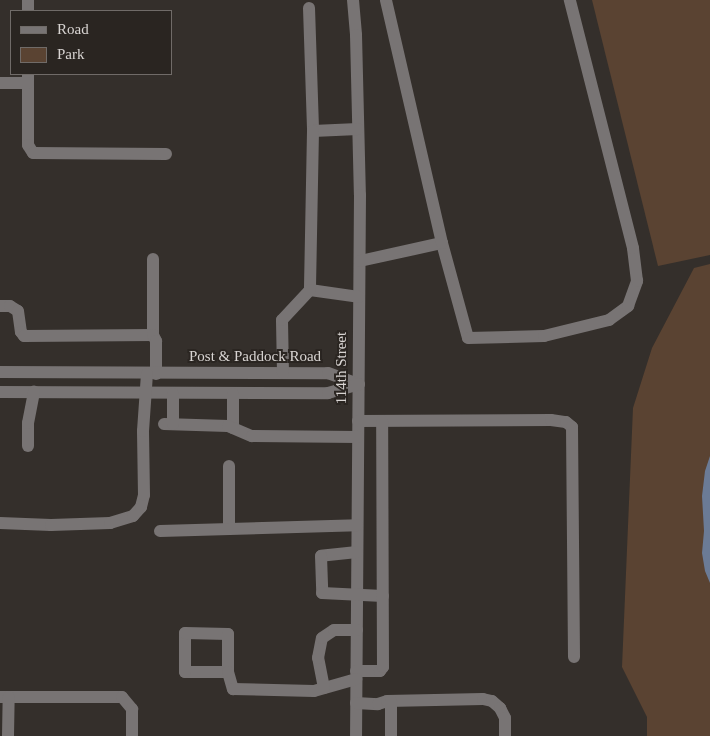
<!DOCTYPE html>
<html>
<head>
<meta charset="utf-8">
<style>
  body { margin:0 }
  #map { position:relative; width:710px; height:736px; overflow:hidden; background:#342f2b; font-family:"Times New Roman",serif }
  div>[style] { position:absolute }
  .green>* { inset:0; background:#5a4332 }
  .water>* { inset:0; background:#6b7b96 }
  .minor>* { height:12px; margin:-6px; padding:0 6px; transform-origin:6px; border-radius:6px; background:#787474 }
  span { translate:-50% -50%; white-space:nowrap; text-align:center; line-height:1.15; -webkit-text-stroke:4px #2a2521; paint-order:stroke }
  .street-label { font-size:15px; color:#d8d4d2 }
  .legend { position:absolute; left:10px; top:10px; width:162px; height:65px; box-sizing:border-box; background:#2a2521; border:1px solid #706b68; margin:0; padding:6px 9px; list-style:none; font-size:15px; color:#d8d4d2 }
  .legend li { display:flex; align-items:center; gap:10px; height:25px }
  .legend b { width:25px; border:1px solid #706b68 }
</style>
</head>
<body>
<div id="map">
  <div class="green">
    <div style="clip-path:polygon(592px 0,710px 0,710px 255px,658px 266px)"></div>
    <div style="clip-path:polygon(710px 264px,710px 736px,647px 736px,647px 717px,622px 667px,633px 408px,652px 348px,694px 268px)"></div>
  </div>
  <div class="water">
    <div style="clip-path:polygon(710px 456px,710px 583px,705px 571px,702px 553px,704px 531px,702px 496px,705px 471px)"></div>
  </div>
  <div class="minor">
    <div style="left:353px;top:0;width:35px;rotate:85deg"></div>
    <div style="left:356px;top:35px;width:160px;rotate:88.6deg"></div>
    <div style="left:360px;top:195px;width:541px;rotate:90.42deg"></div>
    <div style="left:309px;top:8px;width:123px;rotate:88.1deg"></div>
    <div style="left:313px;top:131px;width:45px;rotate:-2.5deg"></div>
    <div style="left:28px;top:11px;width:11px;rotate:-90deg"></div>
    <div style="left:28px;top:74px;width:71px;rotate:90deg"></div>
    <div style="left:28px;top:145px;width:9px;rotate:58deg"></div>
    <div style="left:33px;top:153px;width:133px;rotate:0.4deg"></div>
    <div style="left:0;top:83px;width:28px"></div>
    <div style="left:313px;top:131px;width:159px;rotate:91.1deg"></div>
    <div style="left:310px;top:290px;width:49px;rotate:8.1deg"></div>
    <div style="left:442px;top:243px;width:98px;rotate:74.7deg"></div>
    <div style="left:468px;top:338px;width:76px;rotate:-1.5deg"></div>
    <div style="left:544px;top:336px;width:67px;rotate:-13.8deg"></div>
    <div style="left:609px;top:320px;width:24px;rotate:-36deg"></div>
    <div style="left:628px;top:306px;width:27px;rotate:-70deg"></div>
    <div style="left:637px;top:281px;width:33px;rotate:-97deg"></div>
    <div style="left:633px;top:248px;width:256px;rotate:-104.3deg"></div>
    <div style="left:153px;top:259px;width:76px;rotate:90deg"></div>
    <div style="left:360px;top:261px;width:84px;rotate:-12.4deg"></div>
    <div style="left:442px;top:243px;width:249px;rotate:-103deg"></div>
    <div style="left:0;top:306px;width:10px"></div>
    <div style="left:10px;top:306px;width:9px;rotate:32deg"></div>
    <div style="left:18px;top:311px;width:21px;rotate:82deg"></div>
    <div style="left:21px;top:332px;width:5px;rotate:53deg"></div>
    <div style="left:24px;top:336px;width:129px;rotate:-0.4deg"></div>
    <div style="left:153px;top:335px;width:7px;rotate:63deg"></div>
    <div style="left:156px;top:341px;width:33px;rotate:90deg"></div>
    <div style="left:0;top:372px;width:328px;rotate:0.2deg"></div>
    <div style="left:328px;top:373px;width:33px;rotate:20deg"></div>
    <div style="left:283px;top:373px;width:53px;rotate:-91.1deg"></div>
    <div style="left:282px;top:320px;width:41px;rotate:-47deg"></div>
    <div style="left:0;top:392px;width:328px;rotate:0.2deg"></div>
    <div style="left:328px;top:393px;width:32px;rotate:-16deg"></div>
    <div style="left:233px;top:394px;width:34px;rotate:90deg"></div>
    <div style="left:358px;top:421px;width:193px;rotate:-0.3deg"></div>
    <div style="left:551px;top:420px;width:15px;rotate:8deg"></div>
    <div style="left:566px;top:422px;width:8px;rotate:40deg"></div>
    <div style="left:572px;top:427px;width:230px;rotate:89.5deg"></div>
    <div style="left:164px;top:424px;width:64px;rotate:1.8deg"></div>
    <div style="left:228px;top:426px;width:26px;rotate:23deg"></div>
    <div style="left:252px;top:436px;width:106px;rotate:0.5deg"></div>
    <div style="left:173px;top:424px;width:30px;rotate:-90deg"></div>
    <div style="left:28px;top:446px;width:23px;rotate:-90deg"></div>
    <div style="left:28px;top:423px;width:32px;rotate:-79deg"></div>
    <div style="left:229px;top:466px;width:63px;rotate:90deg"></div>
    <div style="left:0;top:523px;width:51px;rotate:2.2deg"></div>
    <div style="left:51px;top:525px;width:59px;rotate:-1.9deg"></div>
    <div style="left:110px;top:523px;width:24px;rotate:-17deg"></div>
    <div style="left:133px;top:516px;width:12px;rotate:-48deg"></div>
    <div style="left:141px;top:507px;width:12px;rotate:-76deg"></div>
    <div style="left:144px;top:495px;width:64px;rotate:-90.9deg"></div>
    <div style="left:143px;top:431px;width:57px;rotate:-86deg"></div>
    <div style="left:160px;top:531px;width:197px;rotate:-1.7deg"></div>
    <div style="left:357px;top:552px;width:36px;rotate:174deg"></div>
    <div style="left:321px;top:556px;width:37px;rotate:88deg"></div>
    <div style="left:322px;top:593px;width:61px;rotate:2.8deg"></div>
    <div style="left:356px;top:671px;width:24px"></div>
    <div style="left:380px;top:671px;width:5px;rotate:-53deg"></div>
    <div style="left:383px;top:667px;width:246px;rotate:-90.2deg"></div>
    <div style="left:228px;top:672px;width:43px;rotate:180deg"></div>
    <div style="left:185px;top:672px;width:39px;rotate:-90deg"></div>
    <div style="left:185px;top:633px;width:43px;rotate:1.3deg"></div>
    <div style="left:228px;top:634px;width:38px;rotate:90deg"></div>
    <div style="left:228px;top:672px;width:18px;rotate:74deg"></div>
    <div style="left:233px;top:689px;width:81px;rotate:1.4deg"></div>
    <div style="left:314px;top:691px;width:44px;rotate:-15.9deg"></div>
    <div style="left:324px;top:688px;width:31px;rotate:-101deg"></div>
    <div style="left:318px;top:658px;width:20px;rotate:-79deg"></div>
    <div style="left:322px;top:638px;width:14px;rotate:-34deg"></div>
    <div style="left:334px;top:630px;width:23px"></div>
    <div style="left:0;top:697px;width:122px"></div>
    <div style="left:122px;top:697px;width:16px;rotate:50deg"></div>
    <div style="left:132px;top:709px;width:27px;rotate:90deg"></div>
    <div style="left:356px;top:703px;width:22px;rotate:3deg"></div>
    <div style="left:378px;top:704px;width:9px;rotate:-18deg"></div>
    <div style="left:387px;top:701px;width:96px;rotate:-1.2deg"></div>
    <div style="left:483px;top:699px;width:9px;rotate:13deg"></div>
    <div style="left:492px;top:701px;width:11px;rotate:41deg"></div>
    <div style="left:500px;top:708px;width:11px;rotate:63deg"></div>
    <div style="left:505px;top:718px;width:18px;rotate:90deg"></div>
    <div style="left:8px;top:736px;width:39px;rotate:-89deg"></div>
    <div style="left:391px;top:736px;width:35px;rotate:-90deg"></div>
  </div>
  <div class="street-label">
    <span style="left:255px;top:357px">Post &amp; Paddock Road</span>
    <span style="left:342px;top:368px;rotate:-90deg">114th Street</span>
  </div>
  <ul class="legend">
  <li><b style="height:6px;background:#787474"></b>Road</li>
  <li><b style="height:14px;background:#5a4332"></b>Park</li>
  </ul>
</div>
</body>
</html>
